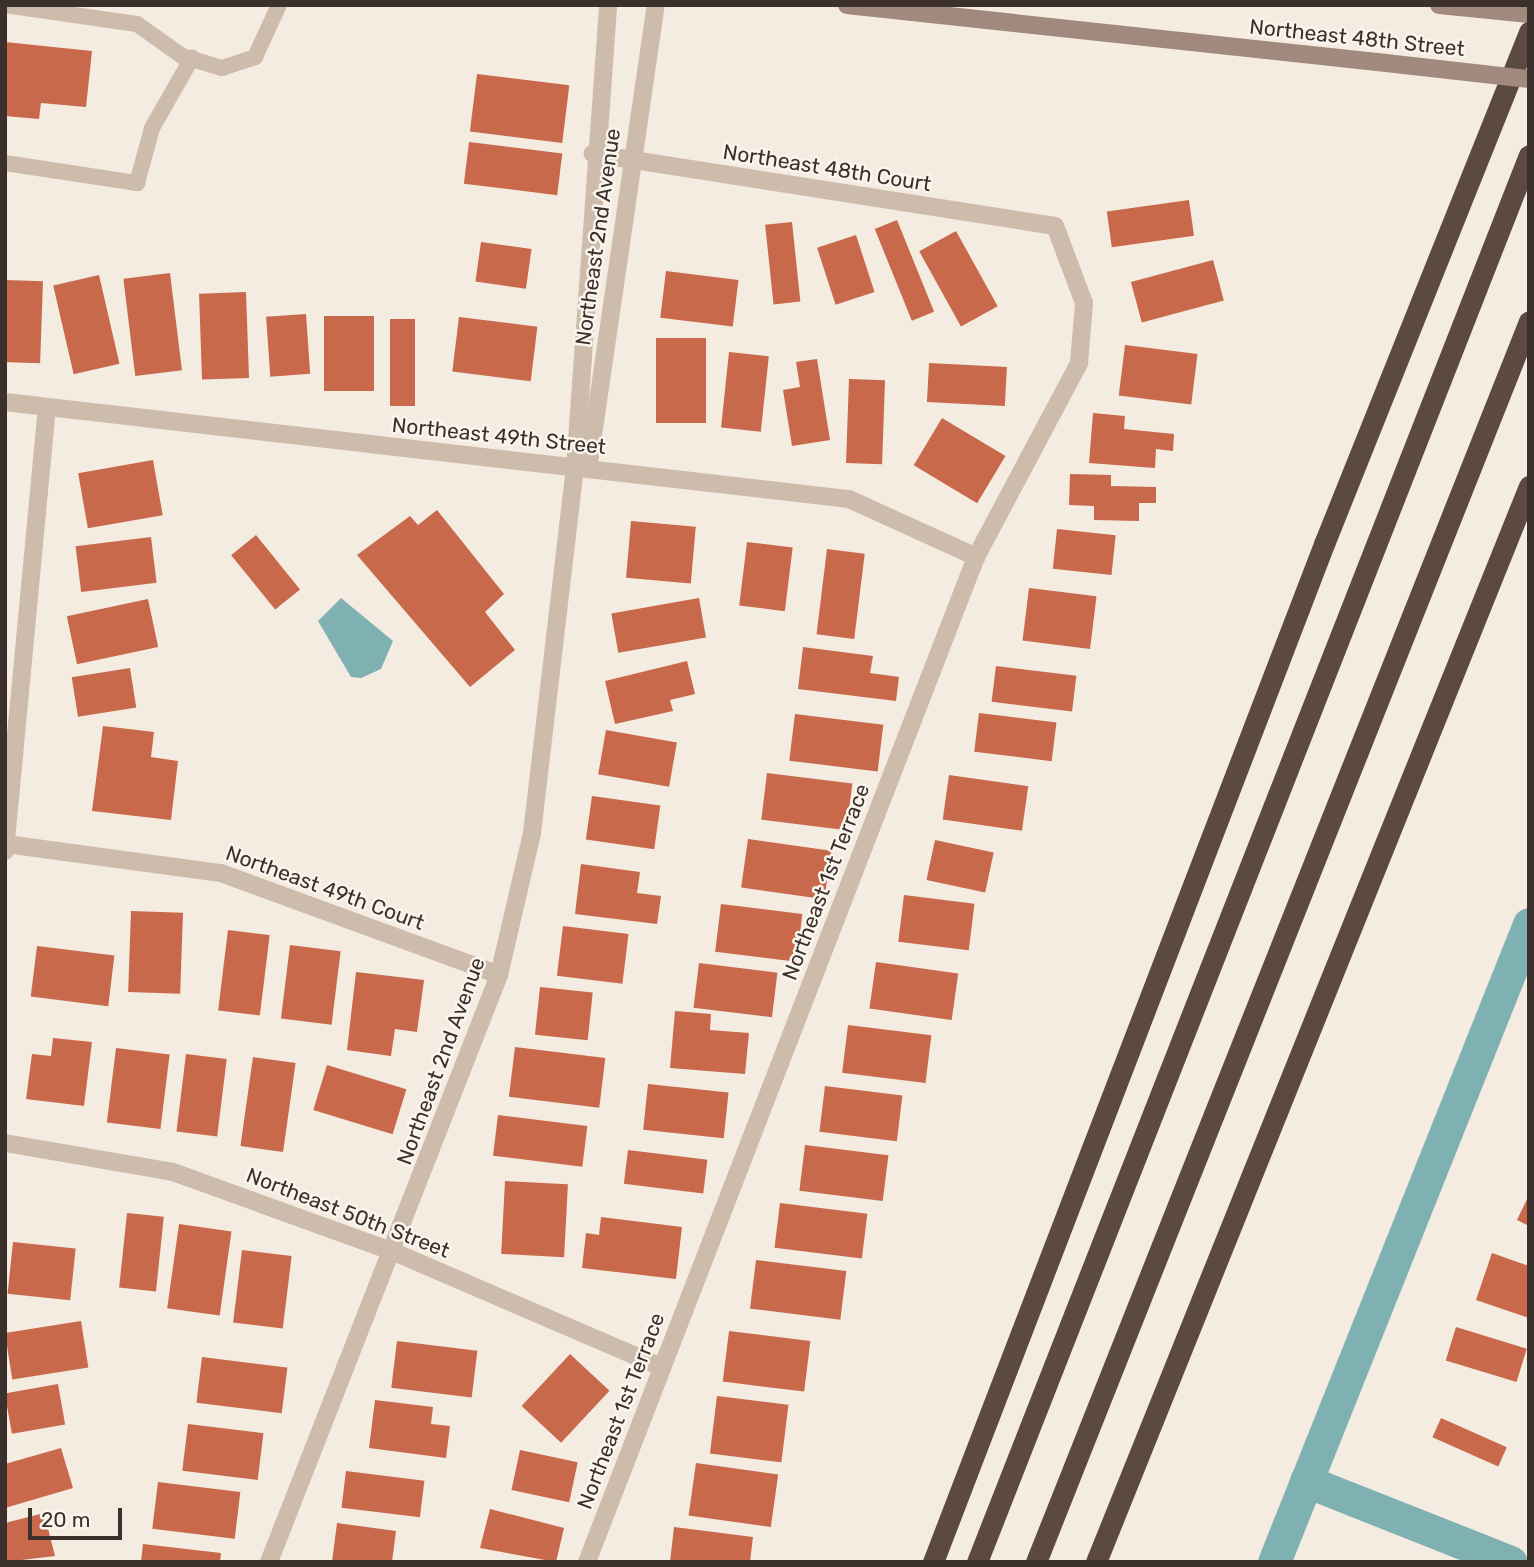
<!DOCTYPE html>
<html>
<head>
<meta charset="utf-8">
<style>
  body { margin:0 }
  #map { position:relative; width:1534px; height:1567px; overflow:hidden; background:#f4ebe1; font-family:Rubik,sans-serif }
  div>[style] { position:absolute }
  .water>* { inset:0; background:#7fb0b2 }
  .canal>* { height:33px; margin:-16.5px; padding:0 16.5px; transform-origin:16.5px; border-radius:16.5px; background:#7fb0b2 }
  .building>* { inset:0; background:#c8694b; transform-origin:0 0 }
  .lane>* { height:16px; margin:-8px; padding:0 8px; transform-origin:8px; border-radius:8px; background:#cdbbac }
  .street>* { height:18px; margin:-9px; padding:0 9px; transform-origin:9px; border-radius:9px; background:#cdbbac }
  .secondary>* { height:18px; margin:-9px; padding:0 9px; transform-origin:9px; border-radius:9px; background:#a18a7d }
  .highway>* { height:21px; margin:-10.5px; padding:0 10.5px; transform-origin:10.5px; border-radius:10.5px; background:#5c4a42 }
  .secondary-bridge>* { height:18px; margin:-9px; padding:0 9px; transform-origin:9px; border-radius:9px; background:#a18a7d }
  span { translate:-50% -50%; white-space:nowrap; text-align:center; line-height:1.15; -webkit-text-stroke:5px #fbf5ee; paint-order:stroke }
  .street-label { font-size:21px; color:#3b302b }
  .frame { position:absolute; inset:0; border:7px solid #3b302b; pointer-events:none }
  .scale { position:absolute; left:28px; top:1508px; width:94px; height:32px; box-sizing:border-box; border:4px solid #3b302b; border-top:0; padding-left:9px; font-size:21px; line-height:24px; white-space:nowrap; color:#3b302b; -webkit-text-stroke:5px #fbf5ee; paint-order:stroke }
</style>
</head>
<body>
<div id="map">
  <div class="water">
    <div style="clip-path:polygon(341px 598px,393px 641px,381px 669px,361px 678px,351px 677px,318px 621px)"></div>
  </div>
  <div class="canal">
    <div style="left:1306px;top:1481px;width:220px;rotate:21.6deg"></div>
    <div style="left:1274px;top:1562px;width:687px;rotate:-68.21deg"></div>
  </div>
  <div class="building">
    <div style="clip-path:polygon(5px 42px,92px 51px,86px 107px,41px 103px,39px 119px,5px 116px)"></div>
    <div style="left:477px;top:74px;width:93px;height:58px;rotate:7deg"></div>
    <div style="left:469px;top:142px;width:94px;height:42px;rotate:7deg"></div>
    <div style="left:1189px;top:200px;width:36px;height:83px;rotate:82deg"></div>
    <div style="left:897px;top:220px;width:99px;height:24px;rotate:68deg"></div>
    <div style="left:792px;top:222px;width:80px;height:27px;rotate:84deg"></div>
    <div style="left:956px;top:231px;width:86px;height:42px;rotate:61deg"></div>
    <div style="left:856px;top:235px;width:60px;height:41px;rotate:72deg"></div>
    <div style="left:481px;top:242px;width:51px;height:40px;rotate:8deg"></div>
    <div style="left:1213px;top:260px;width:42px;height:85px;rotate:75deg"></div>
    <div style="left:666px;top:271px;width:73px;height:47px;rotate:7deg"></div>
    <div style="left:170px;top:273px;width:98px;height:47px;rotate:83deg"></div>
    <div style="left:99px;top:275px;width:91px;height:47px;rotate:77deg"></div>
    <div style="left:5px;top:280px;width:38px;height:82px;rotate:2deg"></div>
    <div style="left:246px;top:292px;width:86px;height:47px;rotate:88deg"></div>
    <div style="left:306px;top:314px;width:60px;height:40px;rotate:86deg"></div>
    <div style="left:324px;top:316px;width:50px;height:75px"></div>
    <div style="left:459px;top:317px;width:79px;height:55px;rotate:7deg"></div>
    <div style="left:390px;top:319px;width:25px;height:87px"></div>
    <div style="left:656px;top:338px;width:50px;height:85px"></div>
    <div style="left:1125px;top:345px;width:73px;height:51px;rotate:7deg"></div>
    <div style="left:729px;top:352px;width:40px;height:76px;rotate:6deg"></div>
    <div style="clip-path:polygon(817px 359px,830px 440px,792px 446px,783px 390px,800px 387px,796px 362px)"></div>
    <div style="left:929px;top:363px;width:78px;height:39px;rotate:3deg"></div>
    <div style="left:849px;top:379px;width:36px;height:84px;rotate:2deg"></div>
    <div style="clip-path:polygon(1093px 413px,1125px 416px,1124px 429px,1174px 434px,1173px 451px,1156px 449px,1155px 468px,1089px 463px)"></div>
    <div style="left:942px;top:418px;width:74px;height:55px;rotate:31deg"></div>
    <div style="left:153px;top:460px;width:56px;height:76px;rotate:80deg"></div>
    <div style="clip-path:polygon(1070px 474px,1111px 475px,1111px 486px,1156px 487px,1156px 503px,1139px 503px,1139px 521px,1094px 520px,1094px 506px,1069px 505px)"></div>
    <div style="clip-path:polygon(437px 510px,504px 594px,485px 612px,515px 650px,470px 687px,357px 555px,410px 516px,418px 525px)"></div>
    <div style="left:631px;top:521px;width:65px;height:57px;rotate:5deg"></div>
    <div style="left:1057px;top:529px;width:59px;height:40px;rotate:6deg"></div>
    <div style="left:256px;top:535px;width:70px;height:32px;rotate:51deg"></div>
    <div style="left:151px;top:537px;width:46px;height:76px;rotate:83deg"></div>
    <div style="left:747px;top:542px;width:46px;height:64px;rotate:7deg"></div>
    <div style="left:827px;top:549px;width:38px;height:86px;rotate:7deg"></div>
    <div style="left:1029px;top:588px;width:68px;height:53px;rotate:7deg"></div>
    <div style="left:699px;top:598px;width:40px;height:89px;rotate:80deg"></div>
    <div style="left:148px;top:599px;width:49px;height:83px;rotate:78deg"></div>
    <div style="clip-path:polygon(803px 647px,873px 656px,870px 673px,899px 677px,896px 701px,798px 689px)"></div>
    <div style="clip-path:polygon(687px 661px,695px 694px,670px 700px,673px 711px,615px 724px,605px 681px)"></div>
    <div style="left:996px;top:666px;width:81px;height:36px;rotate:7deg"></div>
    <div style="left:130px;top:668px;width:40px;height:59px;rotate:81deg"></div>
    <div style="left:979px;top:713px;width:78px;height:39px;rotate:7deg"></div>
    <div style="left:795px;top:714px;width:89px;height:47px;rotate:7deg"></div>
    <div style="clip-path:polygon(103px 726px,154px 732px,151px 757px,178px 761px,171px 820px,92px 811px)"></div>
    <div style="left:606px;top:730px;width:72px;height:45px;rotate:10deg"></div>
    <div style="left:767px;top:773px;width:86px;height:47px;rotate:7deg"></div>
    <div style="left:949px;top:775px;width:80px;height:45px;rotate:8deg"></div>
    <div style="left:592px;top:796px;width:69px;height:44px;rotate:8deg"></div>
    <div style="left:748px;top:839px;width:84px;height:49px;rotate:8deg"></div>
    <div style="left:935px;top:840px;width:60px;height:41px;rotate:12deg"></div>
    <div style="clip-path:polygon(581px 864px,640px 872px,637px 893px,661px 896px,657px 924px,575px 914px)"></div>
    <div style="left:904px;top:895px;width:71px;height:47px;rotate:7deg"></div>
    <div style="left:721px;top:904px;width:82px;height:48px;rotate:7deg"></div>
    <div style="left:131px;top:911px;width:52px;height:81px;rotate:2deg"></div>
    <div style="left:563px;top:926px;width:66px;height:50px;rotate:7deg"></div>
    <div style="left:228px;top:930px;width:42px;height:81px;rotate:7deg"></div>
    <div style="left:290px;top:945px;width:51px;height:74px;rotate:7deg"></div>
    <div style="left:37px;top:946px;width:78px;height:51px;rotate:7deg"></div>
    <div style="left:876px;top:962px;width:83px;height:47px;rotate:8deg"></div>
    <div style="left:699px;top:963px;width:79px;height:45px;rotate:7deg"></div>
    <div style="clip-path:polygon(356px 972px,424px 980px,417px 1032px,395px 1029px,391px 1056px,347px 1050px)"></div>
    <div style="left:540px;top:987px;width:53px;height:48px;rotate:6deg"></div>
    <div style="clip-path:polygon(675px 1011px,711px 1014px,710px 1030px,749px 1033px,745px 1074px,670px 1068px)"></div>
    <div style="left:848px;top:1025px;width:84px;height:48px;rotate:7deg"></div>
    <div style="clip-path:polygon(53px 1038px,92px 1042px,84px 1106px,26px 1099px,32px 1054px,51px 1056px)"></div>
    <div style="left:515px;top:1047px;width:91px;height:50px;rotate:7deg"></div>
    <div style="left:116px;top:1048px;width:54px;height:75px;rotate:7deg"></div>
    <div style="left:186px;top:1054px;width:41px;height:78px;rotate:7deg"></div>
    <div style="left:253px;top:1057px;width:43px;height:90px;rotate:8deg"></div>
    <div style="left:327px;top:1065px;width:83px;height:47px;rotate:17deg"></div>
    <div style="left:648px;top:1084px;width:81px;height:46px;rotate:6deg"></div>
    <div style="left:825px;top:1086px;width:78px;height:46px;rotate:7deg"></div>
    <div style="left:498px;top:1115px;width:90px;height:41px;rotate:7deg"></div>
    <div style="left:805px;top:1145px;width:84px;height:46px;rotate:7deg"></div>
    <div style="left:628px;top:1150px;width:80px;height:34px;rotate:7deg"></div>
    <div style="left:505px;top:1181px;width:63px;height:73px;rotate:3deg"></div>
    <div style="clip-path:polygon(1529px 1195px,1529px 1226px,1517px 1220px)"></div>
    <div style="left:780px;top:1203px;width:88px;height:45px;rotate:7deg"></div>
    <div style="left:127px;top:1213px;width:37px;height:75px;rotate:6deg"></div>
    <div style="clip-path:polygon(601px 1217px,682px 1227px,676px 1279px,582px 1268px,586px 1233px,599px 1235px)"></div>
    <div style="left:179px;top:1224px;width:53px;height:85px;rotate:8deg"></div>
    <div style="left:13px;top:1242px;width:63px;height:52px;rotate:6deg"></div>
    <div style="left:242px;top:1250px;width:50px;height:73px;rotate:7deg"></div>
    <div style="clip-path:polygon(1492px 1253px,1529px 1266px,1529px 1318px,1476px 1300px)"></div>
    <div style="left:756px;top:1260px;width:91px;height:49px;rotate:7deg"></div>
    <div style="left:81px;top:1321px;width:47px;height:77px;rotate:81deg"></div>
    <div style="left:1456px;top:1327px;width:74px;height:35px;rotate:17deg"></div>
    <div style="left:729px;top:1331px;width:82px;height:51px;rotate:7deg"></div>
    <div style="left:397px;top:1341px;width:81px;height:47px;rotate:7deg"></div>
    <div style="left:570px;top:1354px;width:54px;height:71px;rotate:43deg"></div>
    <div style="left:202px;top:1357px;width:86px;height:46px;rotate:7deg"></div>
    <div style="left:58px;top:1384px;width:41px;height:54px;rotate:80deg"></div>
    <div style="left:717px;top:1396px;width:72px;height:58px;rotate:7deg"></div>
    <div style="clip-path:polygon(375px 1400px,433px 1407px,431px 1424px,450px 1426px,446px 1458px,369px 1448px)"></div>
    <div style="left:1441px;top:1418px;width:72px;height:21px;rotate:24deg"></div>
    <div style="left:188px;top:1424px;width:76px;height:47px;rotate:7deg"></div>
    <div style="clip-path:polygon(61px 1448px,73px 1488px,5px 1508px,5px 1464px)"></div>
    <div style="left:520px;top:1450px;width:59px;height:41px;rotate:12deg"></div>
    <div style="left:696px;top:1463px;width:83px;height:53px;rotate:8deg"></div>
    <div style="left:346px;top:1471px;width:79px;height:37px;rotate:7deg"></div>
    <div style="left:158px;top:1482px;width:83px;height:47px;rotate:7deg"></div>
    <div style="clip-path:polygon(490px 1509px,564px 1528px,556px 1562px,480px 1548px)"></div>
    <div style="clip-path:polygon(44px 1513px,55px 1556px,5px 1562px,5px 1523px)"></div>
    <div style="clip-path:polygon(337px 1523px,396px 1531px,392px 1562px,332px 1562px)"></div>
    <div style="clip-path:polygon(674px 1527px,753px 1537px,750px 1562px,670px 1562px)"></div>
    <div style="clip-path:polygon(143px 1544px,221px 1553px,220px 1562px,141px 1562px)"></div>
  </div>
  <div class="lane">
    <div style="left:5px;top:5px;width:133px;rotate:8.2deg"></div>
    <div style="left:137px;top:24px;width:55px;rotate:35.4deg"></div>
    <div style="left:182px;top:56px;width:42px;rotate:16.7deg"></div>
    <div style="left:222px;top:68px;width:35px;rotate:-18deg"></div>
    <div style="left:255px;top:57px;width:57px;rotate:-65.2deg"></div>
    <div style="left:5px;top:163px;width:134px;rotate:8.6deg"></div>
    <div style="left:137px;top:183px;width:57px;rotate:-74.7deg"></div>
    <div style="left:152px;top:128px;width:81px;rotate:-60.3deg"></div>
  </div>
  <div class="street">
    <div style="left:5px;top:402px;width:850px;rotate:6.56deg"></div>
    <div style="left:849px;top:499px;width:140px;rotate:24.5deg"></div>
    <div style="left:575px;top:468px;width:19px;rotate:-39deg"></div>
    <div style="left:590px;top:456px;width:456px;rotate:-81.7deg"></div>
    <div style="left:6px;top:844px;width:217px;rotate:7.7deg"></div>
    <div style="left:221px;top:873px;width:296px;rotate:20.1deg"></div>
    <div style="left:5px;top:851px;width:446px;rotate:-84.6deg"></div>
    <div style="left:5px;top:1143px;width:170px;rotate:9.8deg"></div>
    <div style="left:173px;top:1172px;width:235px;rotate:19.9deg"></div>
    <div style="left:394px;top:1252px;width:291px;rotate:23.3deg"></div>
    <div style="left:269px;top:1562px;width:630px;rotate:-68.6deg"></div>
    <div style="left:499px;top:975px;width:146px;rotate:-76.9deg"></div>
    <div style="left:532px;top:833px;width:368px;rotate:-83.3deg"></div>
    <div style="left:575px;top:468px;width:464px;rotate:-85.9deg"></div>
    <div style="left:587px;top:1562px;width:1078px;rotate:-68.84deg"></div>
    <div style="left:976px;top:557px;width:220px;rotate:-62deg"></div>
    <div style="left:1079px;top:363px;width:60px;rotate:-85.2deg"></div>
    <div style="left:1084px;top:303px;width:82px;rotate:-110.6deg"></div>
    <div style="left:1055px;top:226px;width:468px;rotate:-171.1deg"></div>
  </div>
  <div class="secondary">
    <div style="left:847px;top:5px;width:533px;rotate:6.14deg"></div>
    <div style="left:1439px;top:5px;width:90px;rotate:5.7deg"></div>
  </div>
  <div class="highway">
    <div style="left:933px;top:1562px;width:1091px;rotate:-68.99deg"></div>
    <div style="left:1324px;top:544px;width:552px;rotate:-68.18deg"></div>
    <div style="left:977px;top:1562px;width:1511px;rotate:-68.58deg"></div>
    <div style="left:1036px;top:1562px;width:1335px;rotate:-68.33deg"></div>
    <div style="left:1096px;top:1562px;width:1160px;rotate:-68.08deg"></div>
  </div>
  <div class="secondary-bridge">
    <div style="left:1377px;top:62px;width:153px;rotate:6.4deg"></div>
  </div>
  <div class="street-label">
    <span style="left:1357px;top:38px;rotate:6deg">Northeast 48th Street</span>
    <span style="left:827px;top:168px;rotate:9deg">Northeast 48th Court</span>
    <span style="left:598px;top:237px;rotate:-82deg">Northeast 2nd Avenue</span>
    <span style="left:499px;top:436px;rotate:6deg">Northeast 49th Street</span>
    <span style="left:826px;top:882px;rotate:-69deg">Northeast 1st Terrace</span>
    <span style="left:325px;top:888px;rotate:20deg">Northeast 49th Court</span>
    <span style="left:441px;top:1061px;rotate:-70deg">Northeast 2nd Avenue</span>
    <span style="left:348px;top:1213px;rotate:21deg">Northeast 50th Street</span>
    <span style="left:621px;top:1411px;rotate:-69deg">Northeast 1st Terrace</span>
  </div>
  <div class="frame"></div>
  <div class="scale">20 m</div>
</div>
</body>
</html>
